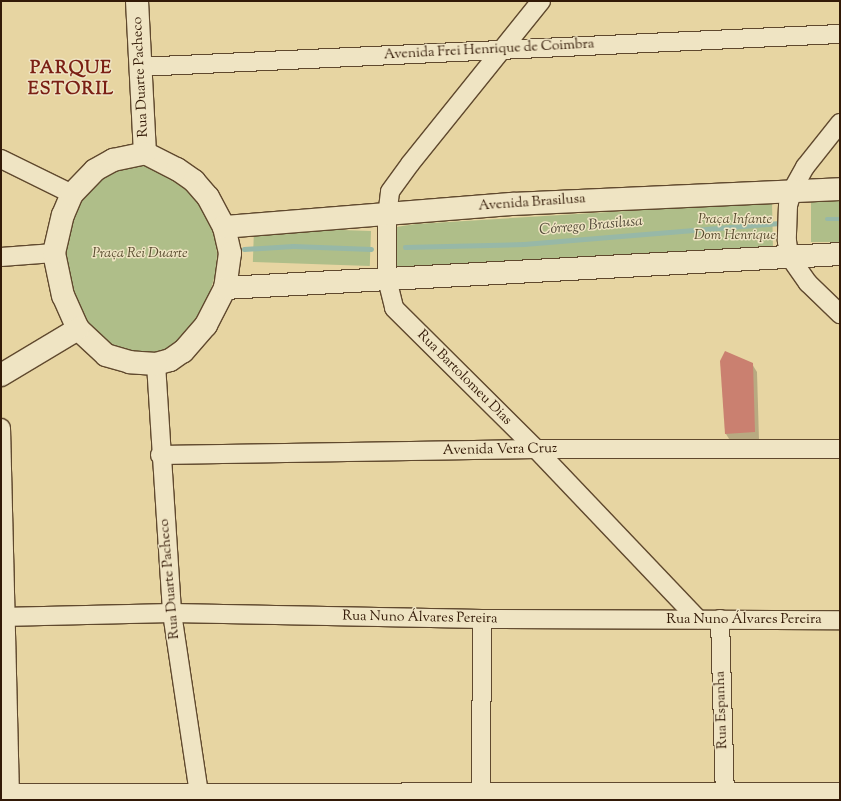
<!DOCTYPE html>
<html>
<head>
<meta charset="utf-8">
<style>
  body { margin:0 }
  #map { position:relative; width:841px; height:801px; overflow:hidden; background:#e7d5a2; font-family:"Sorts Mill Goudy",serif }
  div>[style] { position:absolute }
  .green>* { inset:0; background:#afbe89; transform-origin:0 0 }
  .shadow>* { inset:0; background:#0003 }
  .stream>* { height:4.5px; margin:-2.25px; padding:0 2.25px; transform-origin:2.25px; border-radius:2.25px; background:#97b8a7 }
  .building>* { inset:0; background:#ca8070 }
  .roads { filter:drop-shadow(1px 0 #60492e) drop-shadow(-1px 0 #60492e) drop-shadow(0 1px #60492e) drop-shadow(0 -1px #60492e) }
  .minor>* { height:18px; margin:-9px; padding:0 9px; transform-origin:9px; border-radius:9px; background:#efe4c3 }
  .tertiary>* { height:22px; margin:-11px; padding:0 11px; transform-origin:11px; border-radius:11px; background:#efe4c3 }
  span { translate:-50% -50%; white-space:nowrap; text-align:center; line-height:1.15; -webkit-text-stroke:3px #efe4c3; paint-order:stroke }
  .street-label { font-size:14px; color:#331a07 }
  .park-label { font-size:14px; color:#584b2e; font-style:italic }
  .water-label { font-size:15px; color:#514937; font-style:italic }
  .district-label { font-size:18px; color:#7a1f14; font-weight:700; letter-spacing:1px }
  .frame { position:absolute; inset:0; border:2px solid #331a07; pointer-events:none }
</style>
</head>
<body>
<div id="map">
  <div class="green">
    <div style="clip-path:polygon(144px 163px,158px 166px,202px 201px,214px 231px,217px 253px,216px 272px,205px 308px,184px 338px,158px 355px,141px 356px,107px 345px,85px 320px,71px 294px,61px 256px,69px 219px,83px 194px,109px 171px)"></div>
    <div style="left:840px;top:194px;width:48px;height:29px;rotate:90deg"></div>
    <div style="clip-path:polygon(772px 202px,773px 250px,396px 268px,393px 262px,396px 227px,416px 224px)"></div>
    <div style="left:371px;top:231px;width:35px;height:117px;rotate:92deg"></div>
  </div>
  <div class="shadow">
    <div style="clip-path:polygon(721px 361px,752px 364px,757px 372px,759px 440px,731px 442px,726px 434px)"></div>
  </div>
  <div class="stream">
    <div style="left:827px;top:219px;width:13px"></div>
    <div style="left:405px;top:247px;width:119px;rotate:-1.4deg"></div>
    <div style="left:524px;top:244px;width:256px;rotate:-4.7deg"></div>
    <div style="left:244px;top:249px;width:49px;rotate:-3.5deg"></div>
    <div style="left:293px;top:246px;width:78px;rotate:2.2deg"></div>
  </div>
  <div class="building">
    <div style="clip-path:polygon(725px 351px,753px 363px,755px 432px,725px 434px,720px 361px)"></div>
  </div>
  <div class="roads">
    <div class="minor">
      <div style="left:541px;top:1px;width:209px;rotate:128.8deg"></div>
      <div style="left:410px;top:164px;width:34px;rotate:126deg"></div>
      <div style="left:390px;top:192px;width:24px;rotate:97deg"></div>
      <div style="left:387px;top:216px;width:63px;rotate:90deg"></div>
      <div style="left:387px;top:279px;width:30px;rotate:76deg"></div>
      <div style="left:394px;top:308px;width:200px;rotate:44.8deg"></div>
      <div style="left:536px;top:449px;width:235px;rotate:46.4deg"></div>
      <div style="left:139px;top:67px;width:702px;rotate:-2.7deg"></div>
      <div style="left:840px;top:123px;width:56px;rotate:128.5deg"></div>
      <div style="left:805px;top:167px;width:25px;rotate:119deg"></div>
      <div style="left:793px;top:189px;width:17px;rotate:107deg"></div>
      <div style="left:788px;top:205px;width:36px;rotate:92deg"></div>
      <div style="left:787px;top:241px;width:15px;rotate:82deg"></div>
      <div style="left:789px;top:256px;width:33px;rotate:55deg"></div>
      <div style="left:808px;top:283px;width:45px;rotate:44.1deg"></div>
      <div style="left:1px;top:159px;width:79px;rotate:26.2deg"></div>
      <div style="left:1px;top:257px;width:53px;rotate:-4.3deg"></div>
      <div style="left:156px;top:364px;width:250px;rotate:86.3deg"></div>
      <div style="left:172px;top:613px;width:189px;rotate:81.5deg"></div>
      <div style="left:1px;top:428px;width:372px;rotate:88.6deg"></div>
      <div style="left:160px;top:455px;width:376px;rotate:-0.9deg"></div>
      <div style="left:536px;top:449px;width:304px"></div>
      <div style="left:1px;top:617px;width:171px;rotate:-1.3deg"></div>
      <div style="left:172px;top:613px;width:310px;rotate:1.1deg"></div>
      <div style="left:482px;top:619px;width:358px;rotate:0.2deg"></div>
      <div style="left:720px;top:619px;width:181px;rotate:88.4deg"></div>
      <div style="left:1px;top:793px;width:839px;rotate:-0.07deg"></div>
      <div style="left:481px;top:800px;width:181px;rotate:-89.7deg"></div>
    </div>
    <div class="tertiary">
      <div style="left:137px;top:1px;width:152px;rotate:87deg"></div>
      <div style="left:145px;top:153px;width:36px;rotate:27deg"></div>
      <div style="left:177px;top:169px;width:21px;rotate:35deg"></div>
      <div style="left:194px;top:181px;width:21px;rotate:49deg"></div>
      <div style="left:208px;top:197px;width:34px;rotate:62deg"></div>
      <div style="left:224px;top:227px;width:27px;rotate:77deg"></div>
      <div style="left:230px;top:253px;width:35px;rotate:98deg"></div>
      <div style="left:225px;top:288px;width:42px;rotate:117.2deg"></div>
      <div style="left:206px;top:325px;width:35px;rotate:131deg"></div>
      <div style="left:183px;top:351px;width:16px;rotate:145deg"></div>
      <div style="left:170px;top:360px;width:15px;rotate:164deg"></div>
      <div style="left:156px;top:364px;width:26px;rotate:-176deg"></div>
      <div style="left:130px;top:362px;width:25px;rotate:-164deg"></div>
      <div style="left:106px;top:355px;width:38px;rotate:-137deg"></div>
      <div style="left:78px;top:329px;width:36px;rotate:-114deg"></div>
      <div style="left:63px;top:296px;width:44px;rotate:-101.8deg"></div>
      <div style="left:54px;top:253px;width:39px;rotate:-77deg"></div>
      <div style="left:63px;top:215px;width:23px;rotate:-67deg"></div>
      <div style="left:72px;top:194px;width:33px;rotate:-46deg"></div>
      <div style="left:95px;top:170px;width:21px;rotate:-29deg"></div>
      <div style="left:113px;top:160px;width:33px;rotate:-12deg"></div>
      <div style="left:224px;top:227px;width:289px;rotate:-4.6deg"></div>
      <div style="left:512px;top:204px;width:328px;rotate:-2.6deg"></div>
      <div style="left:225px;top:288px;width:616px;rotate:-3.16deg"></div>
      <div style="left:1px;top:375px;width:90px;rotate:-30.9deg"></div>
    </div>
  </div>
  <div class="street-label">
    <span style="left:489px;top:50px;rotate:-3deg">Avenida Frei Henrique de Coimbra</span>
    <span style="left:141px;top:77px;rotate:-93deg">Rua Duarte Pacheco</span>
    <span style="left:532px;top:203px;rotate:-4deg">Avenida Brasilusa</span>
    <span style="left:464px;top:378px;rotate:45deg">Rua Bartolomeu Dias</span>
    <span style="left:500px;top:450px;rotate:-1deg">Avenida Vera Cruz</span>
    <span style="left:170px;top:579px;rotate:-95deg">Rua Duarte Pacheco</span>
    <span style="left:420px;top:618px;rotate:1deg">Rua Nuno Álvares Pereira</span>
    <span style="left:744px;top:620px">Rua Nuno Álvares Pereira</span>
    <span style="left:722px;top:710px;rotate:-92deg">Rua Espanha</span>
  </div>
  <div class="park-label">
    <span style="left:735px;top:228px">Praça Infante<br>Dom Henrique</span>
    <span style="left:140px;top:254px">Praça Rei Duarte</span>
  </div>
  <div class="water-label">
    <span style="left:591px;top:226px;rotate:-5deg">Córrego Brasilusa</span>
  </div>
  <div class="district-label">
    <span style="left:71px;top:80px">PARQUE<br>ESTORIL</span>
  </div>
  <div class="frame"></div>
</div>
</body>
</html>
